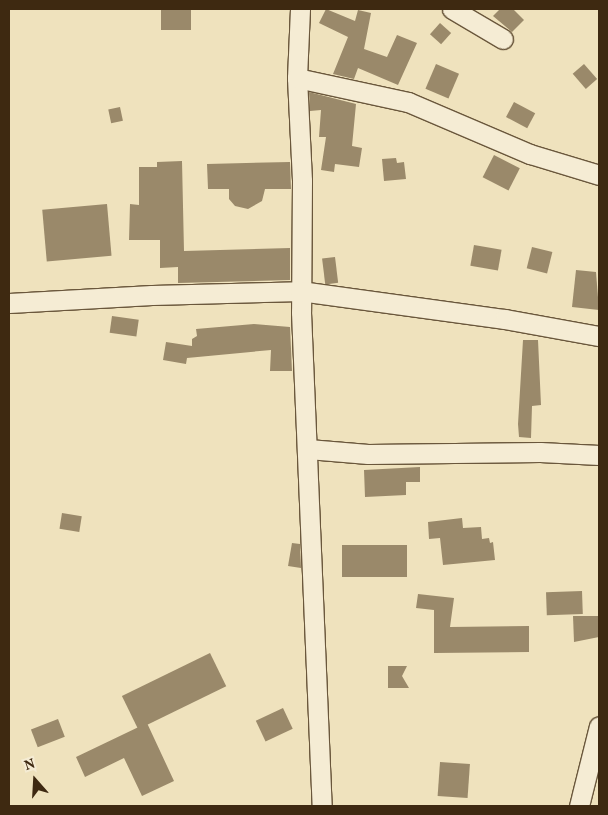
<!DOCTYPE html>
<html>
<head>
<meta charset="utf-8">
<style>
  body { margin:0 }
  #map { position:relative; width:608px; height:815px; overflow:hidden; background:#efe2bd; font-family:Vollkorn,serif }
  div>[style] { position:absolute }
  .building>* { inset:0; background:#9a896a; transform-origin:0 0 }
  .roads { filter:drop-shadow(1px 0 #6a573c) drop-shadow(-1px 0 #6a573c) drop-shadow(0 1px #6a573c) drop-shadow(0 -1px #6a573c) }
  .minor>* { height:19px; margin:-9.5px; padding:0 9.5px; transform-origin:9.5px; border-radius:9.5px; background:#f5ecd4 }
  span { translate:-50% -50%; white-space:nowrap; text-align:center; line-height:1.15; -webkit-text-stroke:4px #f5ecd4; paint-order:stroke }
  .frame { position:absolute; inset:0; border:10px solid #3e2911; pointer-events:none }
  .north { position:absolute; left:10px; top:755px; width:50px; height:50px; -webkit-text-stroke:4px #f5ecd4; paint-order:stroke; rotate:341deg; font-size:14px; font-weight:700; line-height:20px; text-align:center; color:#3e2911 }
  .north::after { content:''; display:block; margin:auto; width:18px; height:22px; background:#3e2911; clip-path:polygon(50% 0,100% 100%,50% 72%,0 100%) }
</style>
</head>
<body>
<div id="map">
  <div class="building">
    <div style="left:161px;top:9px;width:30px;height:21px"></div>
    <div style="clip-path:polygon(326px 9px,355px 21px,358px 10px,371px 13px,364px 49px,387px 57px,397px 35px,417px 43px,398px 85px,358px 68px,354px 79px,333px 74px,348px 37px,319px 23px)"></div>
    <div style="clip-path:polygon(500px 9px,513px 9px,524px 20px,512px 32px,493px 16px)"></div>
    <div style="left:440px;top:23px;width:15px;height:15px;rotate:42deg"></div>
    <div style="left:436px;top:64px;width:25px;height:27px;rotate:23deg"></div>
    <div style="left:584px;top:64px;width:20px;height:15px;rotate:49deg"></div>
    <div style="clip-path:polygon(309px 92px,356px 104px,352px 146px,362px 148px,359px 167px,335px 164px,334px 172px,321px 170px,326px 137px,319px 137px,321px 110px,310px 111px)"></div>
    <div style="left:514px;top:102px;width:24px;height:17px;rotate:28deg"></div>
    <div style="left:120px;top:107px;width:14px;height:12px;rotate:78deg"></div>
    <div style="left:494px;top:155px;width:29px;height:25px;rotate:27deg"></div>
    <div style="clip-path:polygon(396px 158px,397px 163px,404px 162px,406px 179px,384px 181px,382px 159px)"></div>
    <div style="clip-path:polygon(182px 161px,184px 251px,290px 248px,290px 280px,178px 283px,178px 267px,160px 268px,160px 240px,129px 240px,130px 204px,139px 205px,139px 167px,157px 167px,157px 162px)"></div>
    <div style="clip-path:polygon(290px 162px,291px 189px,265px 189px,262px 201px,248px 209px,235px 206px,229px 199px,229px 189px,208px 189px,207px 164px)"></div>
    <div style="left:107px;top:204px;width:52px;height:65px;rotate:85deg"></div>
    <div style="left:474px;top:245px;width:28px;height:21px;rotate:10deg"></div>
    <div style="left:532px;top:247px;width:21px;height:22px;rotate:14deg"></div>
    <div style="left:335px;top:257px;width:26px;height:13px;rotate:83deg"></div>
    <div style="clip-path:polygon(576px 270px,596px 272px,599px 310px,572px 307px)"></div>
    <div style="left:112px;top:316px;width:27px;height:17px;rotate:8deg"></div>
    <div style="clip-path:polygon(254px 324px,290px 327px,292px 371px,270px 371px,271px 350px,187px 358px,186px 364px,163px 360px,166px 342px,192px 346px,192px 339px,197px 336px,196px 329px)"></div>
    <div style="clip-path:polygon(523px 340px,538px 340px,541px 405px,532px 406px,531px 438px,519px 437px,518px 424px)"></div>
    <div style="clip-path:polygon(420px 467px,420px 482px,406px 482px,406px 495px,365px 497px,364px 470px)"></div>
    <div style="left:62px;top:513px;width:20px;height:16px;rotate:9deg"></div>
    <div style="clip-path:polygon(462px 518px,463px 528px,481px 527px,482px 539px,489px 538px,490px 543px,493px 542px,495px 560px,443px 565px,440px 538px,429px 539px,428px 522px)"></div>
    <div style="clip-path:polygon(292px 543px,300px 544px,301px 568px,288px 566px)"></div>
    <div style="left:407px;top:545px;width:32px;height:65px;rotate:90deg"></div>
    <div style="left:582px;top:591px;width:23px;height:36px;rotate:88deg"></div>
    <div style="clip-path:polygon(418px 594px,454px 598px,450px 627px,529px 626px,529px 652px,434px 653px,434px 610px,416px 608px)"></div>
    <div style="clip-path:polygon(573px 616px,599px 616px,599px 637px,574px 642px)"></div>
    <div style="left:210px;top:653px;width:37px;height:98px;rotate:64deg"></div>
    <div style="clip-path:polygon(388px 666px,407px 666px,402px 676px,409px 688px,388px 688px)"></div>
    <div style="left:283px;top:708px;width:23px;height:30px;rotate:65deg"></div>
    <div style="left:58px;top:719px;width:19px;height:29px;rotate:69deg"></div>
    <div style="clip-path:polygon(147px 723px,174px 781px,142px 796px,124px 758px,85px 777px,76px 757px)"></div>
    <div style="left:440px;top:762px;width:30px;height:34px;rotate:4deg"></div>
  </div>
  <div class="roads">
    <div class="minor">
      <div style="left:300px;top:9px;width:69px;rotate:92.5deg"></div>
      <div style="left:297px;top:78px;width:103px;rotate:87.2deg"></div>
      <div style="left:302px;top:181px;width:131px;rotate:90.4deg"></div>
      <div style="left:301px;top:312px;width:494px;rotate:87.6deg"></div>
      <div style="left:452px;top:9px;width:59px;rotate:30.5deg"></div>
      <div style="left:297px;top:78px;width:114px;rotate:12.2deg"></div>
      <div style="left:408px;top:102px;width:133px;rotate:23.1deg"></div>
      <div style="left:530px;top:154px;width:72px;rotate:16.9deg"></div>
      <div style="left:9px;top:303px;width:143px;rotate:-3.2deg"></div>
      <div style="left:152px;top:295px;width:148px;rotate:-1.5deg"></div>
      <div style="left:300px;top:291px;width:207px;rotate:7.8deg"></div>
      <div style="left:505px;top:319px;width:96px;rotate:10.3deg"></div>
      <div style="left:308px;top:449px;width:60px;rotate:4.8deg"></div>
      <div style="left:368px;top:454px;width:172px;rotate:-0.7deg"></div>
      <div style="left:540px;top:452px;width:59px;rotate:2.9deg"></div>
      <div style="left:579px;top:806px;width:82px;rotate:-76deg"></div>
    </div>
  </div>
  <div class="frame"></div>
  <div class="north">N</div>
</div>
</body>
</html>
